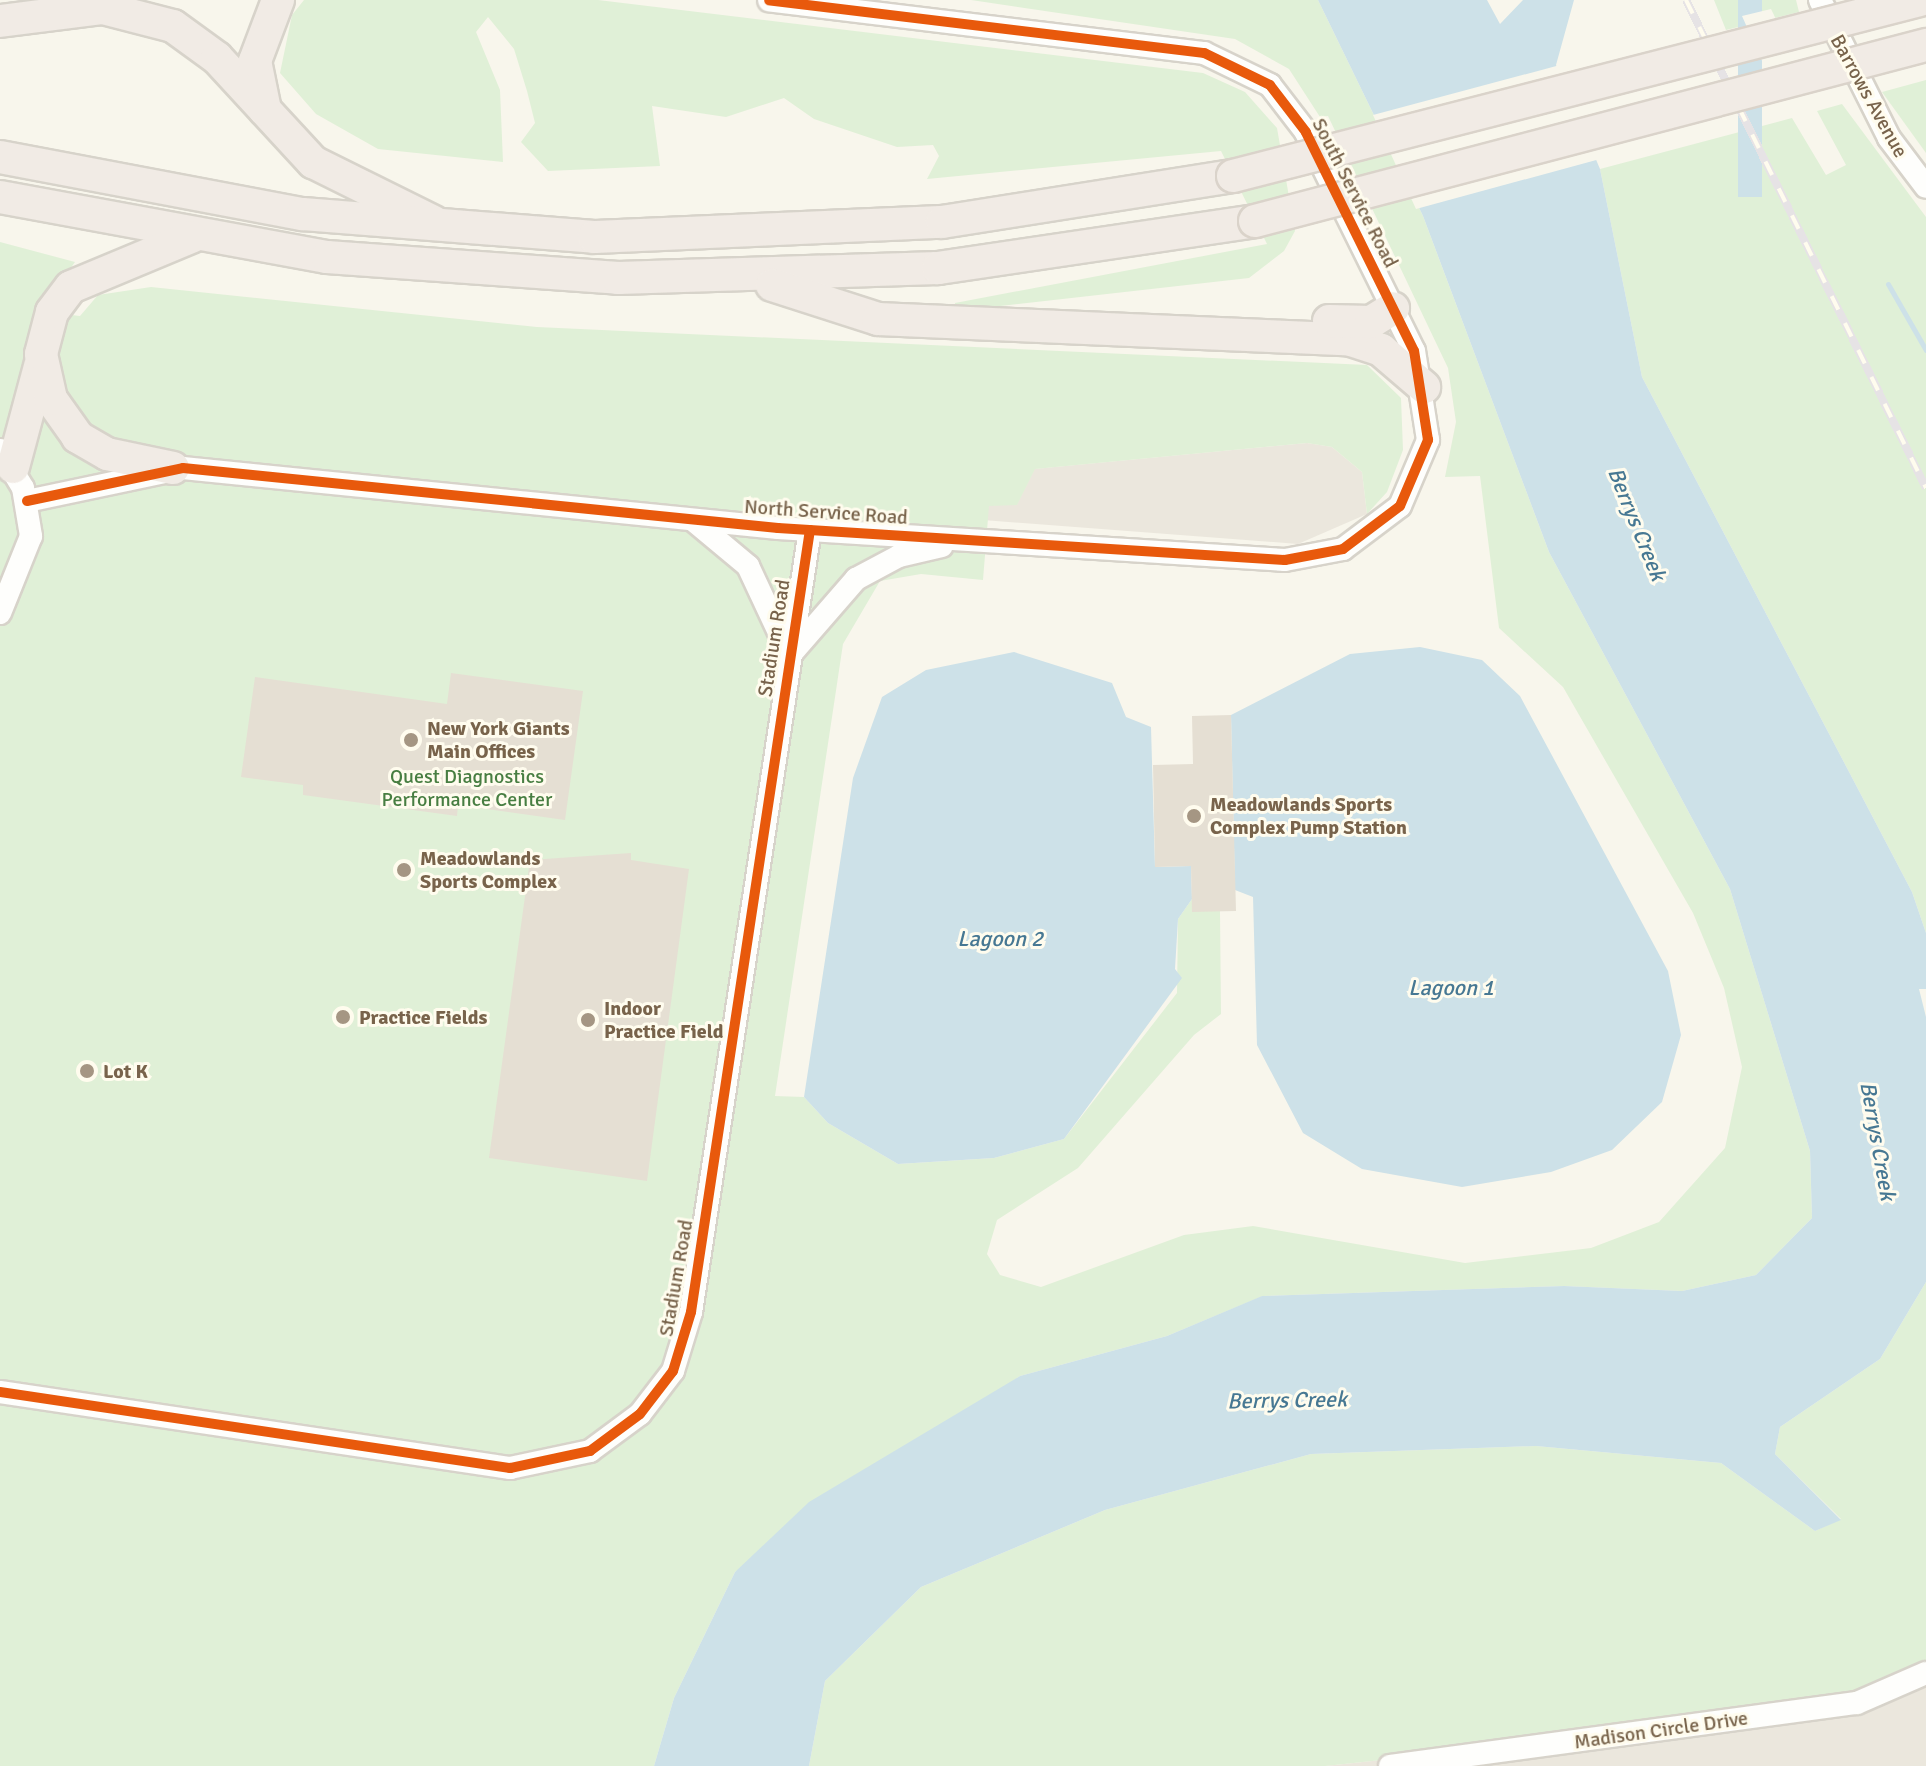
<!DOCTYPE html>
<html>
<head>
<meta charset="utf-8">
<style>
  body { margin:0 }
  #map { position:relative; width:1926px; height:1766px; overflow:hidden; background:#f8f6ec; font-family:Signika,sans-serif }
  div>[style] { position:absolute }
  .industrial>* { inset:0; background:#ebe7dd }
  .green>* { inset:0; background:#e0f0d7 }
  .water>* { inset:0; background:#cde1e8; transform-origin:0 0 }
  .pier>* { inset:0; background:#f8f6ec }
  .stream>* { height:5px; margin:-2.5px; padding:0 2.5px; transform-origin:2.5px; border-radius:2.5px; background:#cde1e8 }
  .building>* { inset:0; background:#e5dfd3 }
  .roads { filter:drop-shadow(2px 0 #d7d3ca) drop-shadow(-2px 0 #d7d3ca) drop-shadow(0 2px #d7d3ca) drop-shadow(0 -2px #d7d3ca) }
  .minor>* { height:22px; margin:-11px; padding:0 11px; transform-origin:11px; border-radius:11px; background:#fefefc }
  .highway>* { height:32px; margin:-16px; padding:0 16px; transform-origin:16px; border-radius:16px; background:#f1ebe5 }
  .rail>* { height:8px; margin-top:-4px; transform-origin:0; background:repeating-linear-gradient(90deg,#fffcee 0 15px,#e6e3e5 0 30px); box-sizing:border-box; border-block:2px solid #e6e3e5 }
  .bridges { filter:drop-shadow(2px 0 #dad3ca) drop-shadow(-2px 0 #dad3ca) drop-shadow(0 2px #dad3ca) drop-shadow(0 -2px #dad3ca) }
  .highway-bridge>* { height:32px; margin:-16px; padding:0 16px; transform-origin:16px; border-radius:16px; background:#f1ebe5 }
  .cycleway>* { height:10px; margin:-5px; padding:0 5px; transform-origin:5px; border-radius:5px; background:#e8590c }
  .dots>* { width:22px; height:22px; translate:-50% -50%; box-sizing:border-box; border:4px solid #fffcee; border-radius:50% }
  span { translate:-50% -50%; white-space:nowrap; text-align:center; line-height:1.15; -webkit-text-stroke:6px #fffcee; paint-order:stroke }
  .street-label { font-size:20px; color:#78634b }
  .poi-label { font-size:20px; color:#78634b; font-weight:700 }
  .left { translate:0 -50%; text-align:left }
  .park-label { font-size:20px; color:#487e42 }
  .water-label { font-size:22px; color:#477893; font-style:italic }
</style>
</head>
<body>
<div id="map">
  <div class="industrial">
    <div style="clip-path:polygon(1307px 443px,1332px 447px,1362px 472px,1367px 514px,1298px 544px,970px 519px,970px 506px,1034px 469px)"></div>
    <div style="clip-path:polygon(1926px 1676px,1926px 1766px,1325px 1766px,1828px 1713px)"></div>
  </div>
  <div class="green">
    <div style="clip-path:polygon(304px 0,598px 0,1203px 73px,1245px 92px,1277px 128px,1295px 231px,1284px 251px,1249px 278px,955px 311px,955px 303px,1267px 244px,1221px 151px,927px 179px,939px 156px,933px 145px,897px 147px,814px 119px,784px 98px,726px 117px,652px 106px,660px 166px,548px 171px,521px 142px,535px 123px,527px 91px,514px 49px,488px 17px,476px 32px,500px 90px,503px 162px,378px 149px,316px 114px,280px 73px,292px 15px)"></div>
    <div style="clip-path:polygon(971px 0,1318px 0,1423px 216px,1549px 552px,1730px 889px,1810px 1151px,1812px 1218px,1756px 1275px,1682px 1291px,1564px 1286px,1263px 1296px,1167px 1336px,1020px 1376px,735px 1572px,674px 1698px,654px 1766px,0 1766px,0 242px,75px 262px,40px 311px,80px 316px,98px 295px,151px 287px,537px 327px,1367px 365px,1401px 398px,1403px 450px,1387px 492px,1367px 514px,1362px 472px,1332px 447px,1307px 443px,1035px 469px,1017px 505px,989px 506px,983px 580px,921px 574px,880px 581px,843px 644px,775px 1096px,804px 1097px,828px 1123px,898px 1164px,994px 1158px,1064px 1139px,1177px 993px,1178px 919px,1192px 899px,1220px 911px,1221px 1014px,1194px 1035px,1078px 1168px,997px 1220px,987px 1254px,1000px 1275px,1041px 1287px,1184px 1235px,1253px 1226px,1465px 1263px,1591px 1248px,1659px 1222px,1725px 1148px,1742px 1067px,1724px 988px,1693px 913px,1563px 687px,1499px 628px,1480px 476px,1445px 477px,1456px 422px,1448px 368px,1328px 116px,1320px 117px,1289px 69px,1235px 39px)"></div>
    <div style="clip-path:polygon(1714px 0,1796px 0,1799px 12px,1726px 30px)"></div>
    <div style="clip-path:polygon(1926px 80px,1926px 153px,1882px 92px)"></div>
    <div style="clip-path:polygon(1842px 104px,1926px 217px,1926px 933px,1912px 892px,1642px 377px,1600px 169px,1792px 118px,1826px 175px,1846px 165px,1817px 111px)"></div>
    <div style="clip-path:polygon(1926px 1282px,1926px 1676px,1828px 1713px,1325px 1766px,809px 1766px,825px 1681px,921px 1587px,1105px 1510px,1311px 1454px,1536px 1446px,1721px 1463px,1815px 1531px,1841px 1519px,1775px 1454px,1780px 1427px,1880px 1359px)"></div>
  </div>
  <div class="water">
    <div style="clip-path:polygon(1318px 0,1487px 0,1500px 24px,1523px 0,1574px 0,1556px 65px,1600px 169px,1642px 377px,1912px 892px,1926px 933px,1926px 989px,1919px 989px,1926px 1017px,1926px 1282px,1880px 1359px,1780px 1427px,1775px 1454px,1841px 1520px,1815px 1531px,1721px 1463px,1536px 1446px,1311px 1454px,1105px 1510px,921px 1587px,825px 1681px,809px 1766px,654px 1766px,674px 1698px,735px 1572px,809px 1502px,1020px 1376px,1167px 1336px,1262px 1296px,1564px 1286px,1682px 1291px,1756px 1275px,1812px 1218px,1810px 1151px,1730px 889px,1549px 552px,1423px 216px)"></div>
    <div style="left:1738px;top:0;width:24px;height:197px"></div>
    <div style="clip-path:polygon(1420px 647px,1482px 660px,1520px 696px,1668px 971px,1681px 1035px,1662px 1102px,1612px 1150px,1551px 1172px,1462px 1187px,1362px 1169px,1303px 1133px,1257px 1045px,1253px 897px,1235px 890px,1231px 715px,1350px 654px)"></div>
    <div style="clip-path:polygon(1014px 652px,1112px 683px,1126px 717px,1151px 727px,1155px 867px,1191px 866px,1192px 899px,1178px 919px,1175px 969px,1182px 978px,1064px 1139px,994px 1158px,898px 1164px,828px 1123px,804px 1097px,853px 778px,882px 697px,926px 670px)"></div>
  </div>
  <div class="pier">
    <div style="clip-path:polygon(1771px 9px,1816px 102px,1784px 110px,1742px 16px)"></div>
    <div style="clip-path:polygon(1560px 65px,1600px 159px,1416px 209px,1373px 115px)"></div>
  </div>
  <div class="stream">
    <div style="left:1888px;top:284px;width:76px;rotate:60.1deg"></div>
  </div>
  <div class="building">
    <div style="clip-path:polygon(451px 673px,583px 691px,565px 820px,458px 805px,457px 816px,303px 795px,303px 785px,241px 777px,255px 677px,447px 704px)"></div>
    <div style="clip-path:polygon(1231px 715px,1236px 911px,1192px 912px,1191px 866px,1155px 867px,1153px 765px,1193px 764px,1192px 716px)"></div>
    <div style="clip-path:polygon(631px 853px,631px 860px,689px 869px,647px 1181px,489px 1158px,530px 860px)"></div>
  </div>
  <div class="roads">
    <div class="minor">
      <div style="left:1820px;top:0;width:154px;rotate:63.4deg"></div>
      <div style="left:1889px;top:138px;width:61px;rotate:52.9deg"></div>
      <div style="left:0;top:450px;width:44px;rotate:58.8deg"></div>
      <div style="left:23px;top:488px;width:49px;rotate:80.5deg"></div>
      <div style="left:31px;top:536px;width:83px;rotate:111.9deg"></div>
      <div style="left:27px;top:501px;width:159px;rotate:-11.9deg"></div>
      <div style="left:183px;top:468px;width:598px;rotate:5.76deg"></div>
      <div style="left:778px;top:528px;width:508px;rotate:3.61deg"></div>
      <div style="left:1285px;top:560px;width:59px;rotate:-10.7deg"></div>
      <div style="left:1343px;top:549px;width:71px;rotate:-37deg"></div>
      <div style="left:1400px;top:506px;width:72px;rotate:-67deg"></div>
      <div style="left:1428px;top:440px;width:90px;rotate:-98.9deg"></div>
      <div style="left:1414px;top:351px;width:244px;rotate:-116.3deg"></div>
      <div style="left:1306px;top:132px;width:59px;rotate:-127.5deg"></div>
      <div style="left:1270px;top:85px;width:73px;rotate:-154.1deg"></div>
      <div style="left:1204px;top:53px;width:438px;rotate:-173.1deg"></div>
      <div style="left:693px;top:520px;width:72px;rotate:39.9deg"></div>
      <div style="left:748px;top:566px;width:99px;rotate:65deg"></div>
      <div style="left:790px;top:655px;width:101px;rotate:-49deg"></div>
      <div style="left:856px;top:579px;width:49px;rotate:-28.1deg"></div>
      <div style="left:899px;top:556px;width:44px;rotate:-13.1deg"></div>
      <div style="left:0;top:1392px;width:516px;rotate:8.48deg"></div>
      <div style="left:510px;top:1468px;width:82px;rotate:-12deg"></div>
      <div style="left:590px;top:1451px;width:62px;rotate:-36.5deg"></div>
      <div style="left:640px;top:1414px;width:54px;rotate:-52.5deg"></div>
      <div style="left:673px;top:1371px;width:62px;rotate:-73deg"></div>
      <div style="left:691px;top:1312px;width:791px;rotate:-81.35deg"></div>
      <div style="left:1390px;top:1766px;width:471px;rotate:-7.7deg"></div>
      <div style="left:1857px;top:1703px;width:75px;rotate:-23.5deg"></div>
    </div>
    <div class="highway">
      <div style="left:0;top:21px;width:104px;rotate:-7.2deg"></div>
      <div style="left:103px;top:8px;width:72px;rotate:14.4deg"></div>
      <div style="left:173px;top:26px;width:54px;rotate:36deg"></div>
      <div style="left:217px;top:58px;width:142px;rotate:47.3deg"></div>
      <div style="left:313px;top:162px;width:135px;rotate:26.4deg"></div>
      <div style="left:265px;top:110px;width:50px;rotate:-101.5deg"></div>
      <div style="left:255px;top:61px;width:65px;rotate:-69.3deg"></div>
      <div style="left:0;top:157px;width:308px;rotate:10.7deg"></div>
      <div style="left:303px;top:214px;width:292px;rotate:4.5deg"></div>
      <div style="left:594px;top:237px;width:348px;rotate:-2.5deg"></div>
      <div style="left:942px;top:222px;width:295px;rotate:-9deg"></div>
      <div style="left:0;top:197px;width:332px;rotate:10.4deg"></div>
      <div style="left:327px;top:257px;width:292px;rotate:4.1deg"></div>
      <div style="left:618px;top:278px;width:320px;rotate:-1.8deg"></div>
      <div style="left:938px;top:268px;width:320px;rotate:-8.4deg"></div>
      <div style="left:772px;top:285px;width:111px;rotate:17.8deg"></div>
      <div style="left:878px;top:319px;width:473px;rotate:2.5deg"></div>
      <div style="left:1351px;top:340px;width:32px;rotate:18deg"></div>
      <div style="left:1381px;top:350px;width:57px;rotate:40.7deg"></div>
      <div style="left:1329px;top:321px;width:42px;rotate:1.4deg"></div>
      <div style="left:1371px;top:322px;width:26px;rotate:-32deg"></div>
      <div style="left:13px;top:467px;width:105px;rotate:-75deg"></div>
      <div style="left:173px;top:468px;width:67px;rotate:-168deg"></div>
      <div style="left:107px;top:454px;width:34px;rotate:-150deg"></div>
      <div style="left:78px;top:437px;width:47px;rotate:-125.4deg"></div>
      <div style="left:51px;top:399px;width:46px;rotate:-102.5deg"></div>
      <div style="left:41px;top:354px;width:43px;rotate:-75.3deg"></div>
      <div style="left:52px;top:312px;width:31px;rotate:-53deg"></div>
      <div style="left:71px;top:287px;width:130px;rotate:-22.6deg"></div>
    </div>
  </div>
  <div class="rail">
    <div style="left:1686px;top:0;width:544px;rotate:63.81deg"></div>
  </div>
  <div class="bridges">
    <div class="highway-bridge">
      <div style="left:1233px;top:176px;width:709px;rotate:-14.37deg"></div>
      <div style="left:1255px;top:221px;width:694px;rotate:-14.7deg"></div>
    </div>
  </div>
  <div class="cycleway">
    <div style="left:27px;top:501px;width:159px;rotate:-11.9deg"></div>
    <div style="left:183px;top:468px;width:598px;rotate:5.76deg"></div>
    <div style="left:778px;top:528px;width:508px;rotate:3.61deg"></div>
    <div style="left:1285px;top:560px;width:59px;rotate:-10.7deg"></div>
    <div style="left:1343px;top:549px;width:71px;rotate:-37deg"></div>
    <div style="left:1400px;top:506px;width:72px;rotate:-67deg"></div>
    <div style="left:1428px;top:440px;width:90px;rotate:-98.9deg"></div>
    <div style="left:1414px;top:351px;width:244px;rotate:-116.3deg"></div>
    <div style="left:1306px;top:132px;width:59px;rotate:-127.5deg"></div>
    <div style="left:1270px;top:85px;width:73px;rotate:-154.1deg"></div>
    <div style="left:1204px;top:53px;width:438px;rotate:-173.1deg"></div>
    <div style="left:0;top:1392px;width:516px;rotate:8.48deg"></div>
    <div style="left:510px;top:1468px;width:82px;rotate:-12deg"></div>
    <div style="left:590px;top:1451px;width:62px;rotate:-36.5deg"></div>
    <div style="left:640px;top:1414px;width:54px;rotate:-52.5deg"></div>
    <div style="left:673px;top:1371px;width:62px;rotate:-73deg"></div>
    <div style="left:691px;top:1312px;width:791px;rotate:-81.35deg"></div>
  </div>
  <div class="dots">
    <div style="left:411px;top:740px;background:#a59683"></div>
    <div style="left:1194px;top:816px;background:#a59683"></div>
    <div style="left:404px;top:870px;background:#a59683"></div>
    <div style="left:343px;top:1017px;background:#a59683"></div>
    <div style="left:588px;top:1020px;background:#a59683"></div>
    <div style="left:87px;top:1071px;background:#a59683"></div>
  </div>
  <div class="street-label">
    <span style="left:1869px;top:96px;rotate:61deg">Barrows Avenue</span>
    <span style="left:1355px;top:193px;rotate:63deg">South Service Road</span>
    <span style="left:826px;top:512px;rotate:4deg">North Service Road</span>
    <span style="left:774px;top:638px;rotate:-81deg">Stadium Road</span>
    <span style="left:676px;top:1278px;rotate:-80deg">Stadium Road</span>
    <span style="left:1661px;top:1730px;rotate:-8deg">Madison Circle Drive</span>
  </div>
  <div class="poi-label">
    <span class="left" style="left:427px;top:740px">New York Giants<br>Main Offices</span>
    <span class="left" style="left:1210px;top:816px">Meadowlands Sports<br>Complex Pump Station</span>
    <span class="left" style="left:420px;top:870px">Meadowlands<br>Sports Complex</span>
    <span class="left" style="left:604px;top:1020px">Indoor<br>Practice Field</span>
    <span class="left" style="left:359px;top:1017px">Practice Fields</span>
    <span class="left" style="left:103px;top:1071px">Lot K</span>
  </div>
  <div class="park-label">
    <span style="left:467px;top:788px">Quest Diagnostics<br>Performance Center</span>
  </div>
  <div class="water-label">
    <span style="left:1637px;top:524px;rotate:68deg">Berrys Creek</span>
    <span style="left:1000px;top:939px">Lagoon 2</span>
    <span style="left:1451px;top:988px">Lagoon 1</span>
    <span style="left:1878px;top:1141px;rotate:80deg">Berrys Creek</span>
    <span style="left:1287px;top:1400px;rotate:-1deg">Berrys Creek</span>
  </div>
</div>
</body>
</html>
